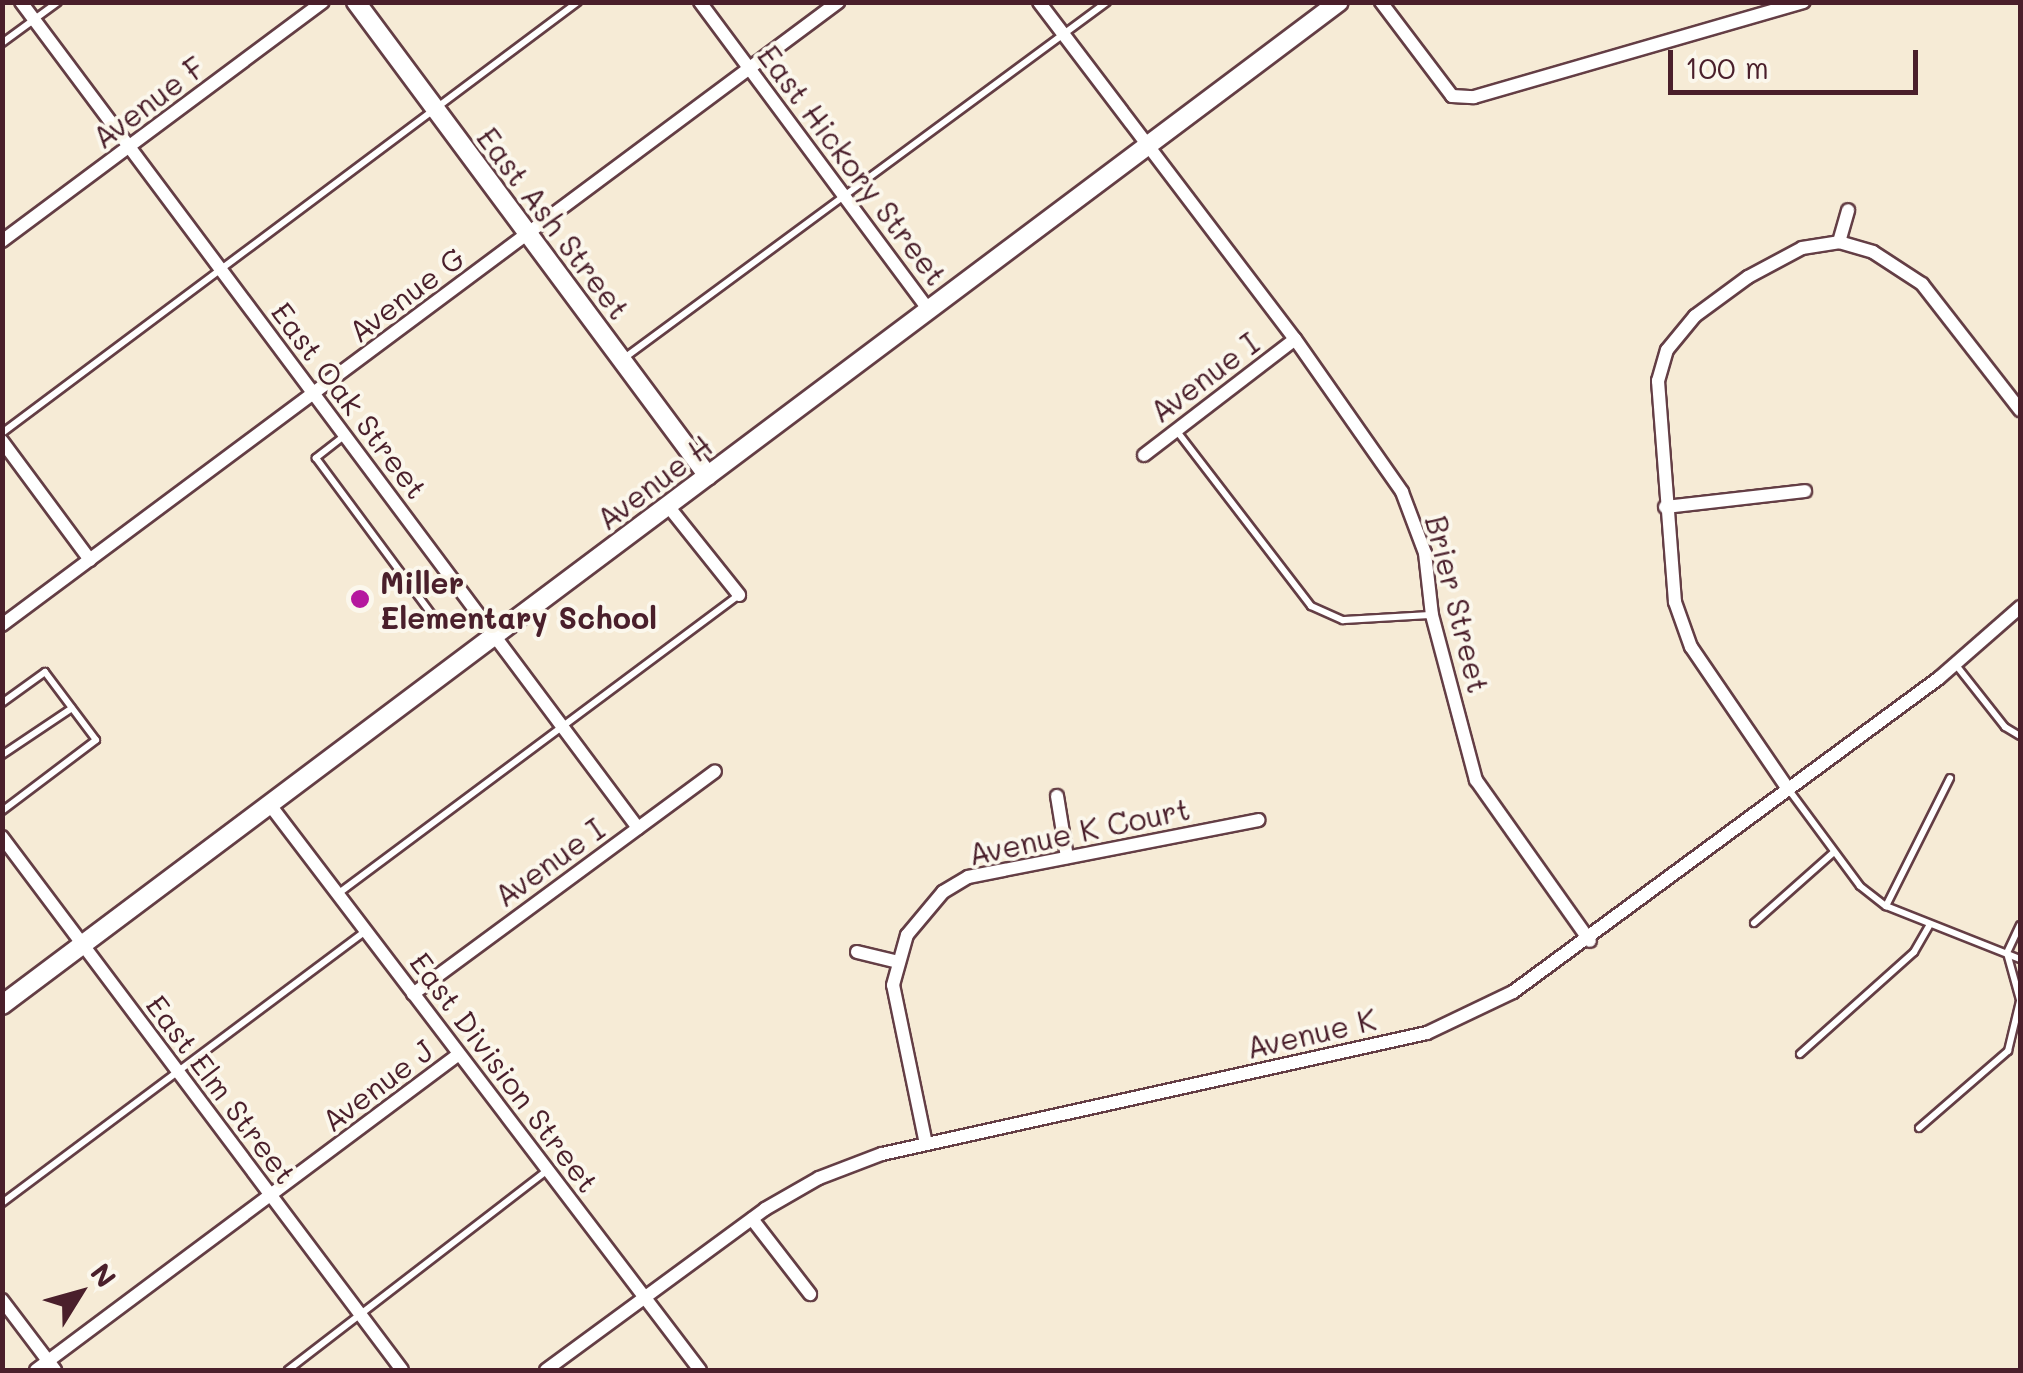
<!DOCTYPE html>
<html>
<head>
<meta charset="utf-8">
<style>
  body { margin:0 }
  #map { position:relative; width:2023px; height:1373px; overflow:hidden; background:#f6ebd6; font-family:Mali,sans-serif }
  div>[style] { position:absolute }
  .roads { filter:drop-shadow(2px 0 #643e45) drop-shadow(-2px 0 #643e45) drop-shadow(0 2px #643e45) drop-shadow(0 -2px #643e45) }
  .lane>* { height:6px; margin:-3px; padding:0 3px; transform-origin:3px; border-radius:3px; background:#fff }
  .street>* { height:12px; margin:-6px; padding:0 6px; transform-origin:6px; border-radius:6px; background:#fff }
  .secondary>* { height:18px; margin:-9px; padding:0 9px; transform-origin:9px; border-radius:9px; background:#fff }
  .dots>* { width:28px; height:28px; translate:-50% -50%; box-sizing:border-box; border:5px solid #fbf7ec; border-radius:50% }
  span { translate:-50% -50%; white-space:nowrap; text-align:center; line-height:1.15; -webkit-text-stroke:8px #fbf7ec; paint-order:stroke }
  .street-label { font-size:30px; color:#4a1f2b }
  .poi-label { font-size:30px; color:#4a1f2b; font-weight:700 }
  .left { translate:0 -50%; text-align:left }
  .frame { position:absolute; inset:0; border:5px solid #4a1f2b; pointer-events:none }
  .north { position:absolute; left:30px; top:1243px; width:100px; height:100px; -webkit-text-stroke:8px #fbf7ec; paint-order:stroke; rotate:53deg; font-size:28px; font-weight:700; line-height:40px; text-align:center; color:#4a1f2b }
  .north::after { content:''; display:block; margin:auto; width:35px; height:45px; background:#4a1f2b; clip-path:polygon(50% 0,100% 100%,50% 72%,0 100%) }
  .scale { position:absolute; left:1668px; top:50px; width:250px; height:45px; box-sizing:border-box; border:5px solid #4a1f2b; border-top:0; padding-left:12px; font-size:30px; line-height:35px; white-space:nowrap; color:#4a1f2b; -webkit-text-stroke:8px #fbf7ec; paint-order:stroke }
</style>
</head>
<body>
<div id="map">
  <div class="roads">
    <div class="lane">
      <div style="left:2px;top:43px;width:69px;rotate:-36.2deg"></div>
      <div style="left:623px;top:359px;width:601px;rotate:-36.41deg"></div>
      <div style="left:1176px;top:430px;width:222px;rotate:52.5deg"></div>
      <div style="left:1311px;top:606px;width:35px;rotate:24deg"></div>
      <div style="left:1343px;top:620px;width:88px;rotate:-3.3deg"></div>
      <div style="left:2px;top:433px;width:719px;rotate:-36.81deg"></div>
      <div style="left:344px;top:436px;width:36px;rotate:142deg"></div>
      <div style="left:316px;top:458px;width:207px;rotate:53.5deg"></div>
      <div style="left:1956px;top:665px;width:79px;rotate:51.7deg"></div>
      <div style="left:2005px;top:727px;width:17px;rotate:31deg"></div>
      <div style="left:2px;top:703px;width:53px;rotate:-35.8deg"></div>
      <div style="left:45px;top:672px;width:85px;rotate:53.1deg"></div>
      <div style="left:96px;top:740px;width:118px;rotate:142.9deg"></div>
      <div style="left:2px;top:755px;width:84px;rotate:-33.9deg"></div>
      <div style="left:1789px;top:790px;width:119px;rotate:53.5deg"></div>
      <div style="left:1860px;top:886px;width:33px;rotate:38deg"></div>
      <div style="left:1886px;top:906px;width:144px;rotate:21.6deg"></div>
      <div style="left:339px;top:893px;width:497px;rotate:-36.7deg"></div>
      <div style="left:1886px;top:906px;width:143px;rotate:-63.4deg"></div>
      <div style="left:1754px;top:923px;width:107px;rotate:-41.6deg"></div>
      <div style="left:2020px;top:925px;width:31px;rotate:115deg"></div>
      <div style="left:2007px;top:953px;width:49px;rotate:74.5deg"></div>
      <div style="left:1800px;top:1054px;width:153px;rotate:-41.8deg"></div>
      <div style="left:1914px;top:952px;width:30px;rotate:-60deg"></div>
      <div style="left:1919px;top:1128px;width:118px;rotate:-40.9deg"></div>
      <div style="left:2008px;top:1051px;width:51px;rotate:-76.5deg"></div>
      <div style="left:2px;top:1203px;width:454px;rotate:-36.8deg"></div>
      <div style="left:288px;top:1370px;width:328px;rotate:-37.6deg"></div>
    </div>
    <div class="street">
      <div style="left:21px;top:2px;width:1031px;rotate:53.24deg"></div>
      <div style="left:700px;top:2px;width:384px;rotate:53.4deg"></div>
      <div style="left:1039px;top:2px;width:423px;rotate:52.8deg"></div>
      <div style="left:1295px;top:339px;width:187px;rotate:55deg"></div>
      <div style="left:1402px;top:492px;width:65px;rotate:69.3deg"></div>
      <div style="left:1425px;top:553px;width:62px;rotate:83.6deg"></div>
      <div style="left:1432px;top:615px;width:171px;rotate:75.1deg"></div>
      <div style="left:1476px;top:780px;width:197px;rotate:54.7deg"></div>
      <div style="left:1381px;top:2px;width:118px;rotate:52.9deg"></div>
      <div style="left:1452px;top:96px;width:22px;rotate:3deg"></div>
      <div style="left:1474px;top:97px;width:343px;rotate:-16.1deg"></div>
      <div style="left:2px;top:241px;width:400px;rotate:-36.7deg"></div>
      <div style="left:1839px;top:242px;width:33px;rotate:-74deg"></div>
      <div style="left:2px;top:441px;width:148px;rotate:53.5deg"></div>
      <div style="left:1144px;top:455px;width:190px;rotate:-37.5deg"></div>
      <div style="left:668px;top:506px;width:114px;rotate:51.4deg"></div>
      <div style="left:1665px;top:507px;width:141px;rotate:-6.5deg"></div>
      <div style="left:2px;top:625px;width:1043px;rotate:-36.69deg"></div>
      <div style="left:1788px;top:789px;width:172px;rotate:-124.3deg"></div>
      <div style="left:1691px;top:647px;width:48px;rotate:-109.6deg"></div>
      <div style="left:1675px;top:602px;width:222px;rotate:-94.4deg"></div>
      <div style="left:1658px;top:381px;width:32px;rotate:-74deg"></div>
      <div style="left:1667px;top:350px;width:44px;rotate:-50.5deg"></div>
      <div style="left:1695px;top:316px;width:66px;rotate:-36.3deg"></div>
      <div style="left:1748px;top:277px;width:61px;rotate:-28.2deg"></div>
      <div style="left:1802px;top:248px;width:37px;rotate:-9deg"></div>
      <div style="left:1839px;top:242px;width:35px;rotate:16deg"></div>
      <div style="left:1873px;top:252px;width:59px;rotate:33.1deg"></div>
      <div style="left:1922px;top:284px;width:160px;rotate:52.1deg"></div>
      <div style="left:1057px;top:796px;width:62px;rotate:80.7deg"></div>
      <div style="left:270px;top:805px;width:710px;rotate:52.73deg"></div>
      <div style="left:2px;top:837px;width:666px;rotate:53.11deg"></div>
      <div style="left:857px;top:952px;width:42px;rotate:13.7deg"></div>
      <div style="left:413px;top:994px;width:375px;rotate:-36.4deg"></div>
      <div style="left:926px;top:1144px;width:162px;rotate:-101.7deg"></div>
      <div style="left:893px;top:985px;width:52px;rotate:-74.4deg"></div>
      <div style="left:907px;top:935px;width:56px;rotate:-50.1deg"></div>
      <div style="left:943px;top:892px;width:29px;rotate:-31deg"></div>
      <div style="left:968px;top:877px;width:296px;rotate:-11.1deg"></div>
      <div style="left:752px;top:1219px;width:95px;rotate:52.3deg"></div>
      <div style="left:2px;top:1300px;width:88px;rotate:52.9deg"></div>
      <div style="left:36px;top:1370px;width:528px;rotate:-36.76deg"></div>
      <div style="left:546px;top:1370px;width:272px;rotate:-36.3deg"></div>
      <div style="left:765px;top:1209px;width:62px;rotate:-29.9deg"></div>
      <div style="left:819px;top:1178px;width:67px;rotate:-20.9deg"></div>
      <div style="left:882px;top:1154px;width:558px;rotate:-12.52deg"></div>
      <div style="left:1427px;top:1033px;width:95px;rotate:-25.5deg"></div>
      <div style="left:1513px;top:992px;width:529px;rotate:-36.39deg"></div>
      <div style="left:1939px;top:678px;width:108px;rotate:-41.2deg"></div>
    </div>
    <div class="secondary">
      <div style="left:356px;top:2px;width:590px;rotate:53.4deg"></div>
      <div style="left:2px;top:1005px;width:1671px;rotate:-36.88deg"></div>
    </div>
  </div>
  <div class="dots">
    <div style="left:360px;top:599px;background:#b5179e"></div>
  </div>
  <div class="street-label">
    <span style="left:148px;top:102px;rotate:-37deg">Avenue F</span>
    <span style="left:853px;top:165px;rotate:53deg">East Hickory Street</span>
    <span style="left:554px;top:223px;rotate:53deg">East Ash Street</span>
    <span style="left:406px;top:294px;rotate:-37deg">Avenue G</span>
    <span style="left:1204px;top:377px;rotate:-37deg">Avenue I</span>
    <span style="left:350px;top:400px;rotate:53deg">East Oak Street</span>
    <span style="left:654px;top:482px;rotate:-37deg">Avenue H</span>
    <span style="left:1458px;top:604px;rotate:76deg">Brier Street</span>
    <span style="left:1079px;top:831px;rotate:-12deg">Avenue K Court</span>
    <span style="left:549px;top:862px;rotate:-36deg">Avenue I</span>
    <span style="left:1311px;top:1033px;rotate:-13deg">Avenue K</span>
    <span style="left:505px;top:1072px;rotate:53deg">East Division Street</span>
    <span style="left:377px;top:1085px;rotate:-37deg">Avenue J</span>
    <span style="left:222px;top:1089px;rotate:53deg">East Elm Street</span>
  </div>
  <div class="poi-label">
    <span class="left" style="left:380px;top:599px">Miller<br>Elementary School</span>
  </div>
  <div class="frame"></div>
  <div class="north">N</div>
  <div class="scale">100 m</div>
</div>
</body>
</html>
